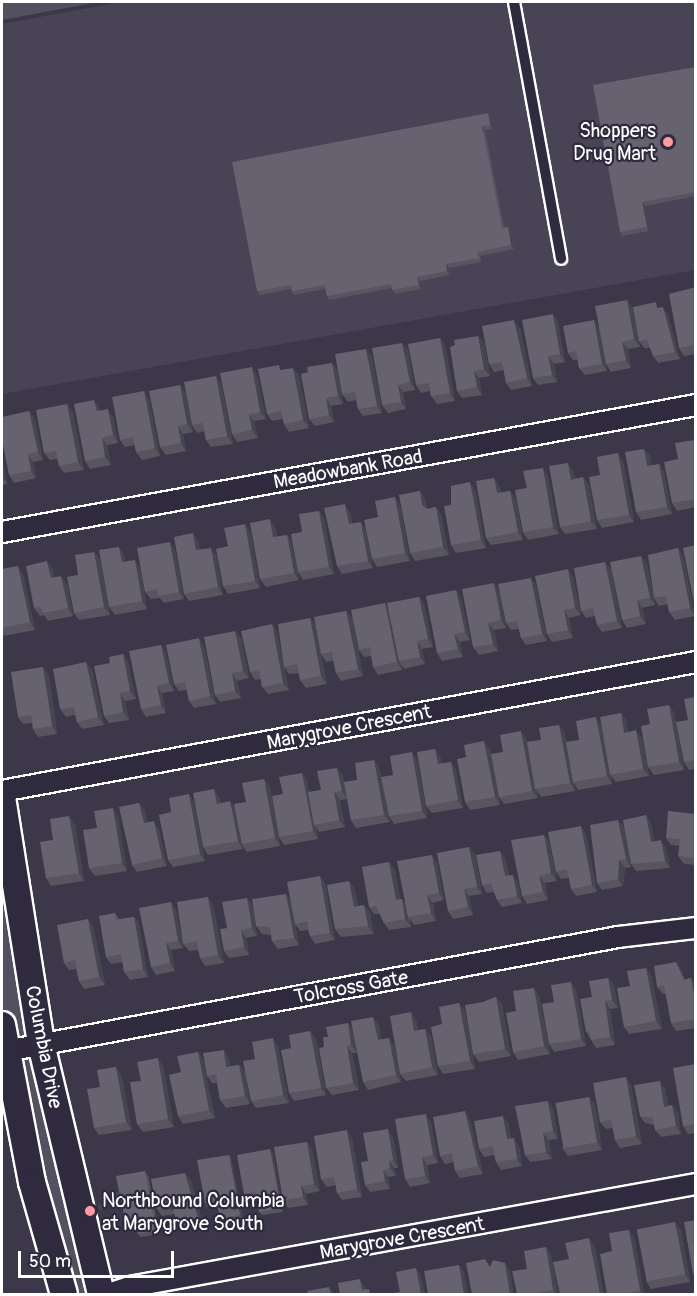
<!DOCTYPE html>
<html>
<head>
<meta charset="utf-8">
<style>
  body { margin:0 }
  #map { position:relative; width:697px; height:1296px; overflow:hidden; background:#3c3749; font-family:Pangolin,sans-serif }
  div>[style] { position:absolute }
  .built>* { inset:0; background:#494455 }
  .green>* { inset:0; background:#555060 }
  .roads { filter:drop-shadow(2px 0 #fff) drop-shadow(-2px 0 #fff) drop-shadow(0 2px #fff) drop-shadow(0 -2px #fff) }
  .service>* { height:10px; margin:-5px; padding:0 5px; transform-origin:5px; border-radius:5px; background:#2f2a3d }
  .minor>* { height:20px; margin:-10px; padding:0 10px; transform-origin:10px; border-radius:10px; background:#2f2a3d }
  .tertiary>* { height:26px; margin:-13px; padding:0 13px; transform-origin:13px; border-radius:13px; background:#2f2a3d }
  .wall>* { inset:0; background:#585460 }
  .shaded-wall>* { inset:0; background:#47454e; transform-origin:0 0 }
  .building>* { inset:0; background:#666270; transform-origin:0 0 }
  .dots>* { width:16px; height:16px; translate:-50% -50%; box-sizing:border-box; border:3px solid #2f2a3d; border-radius:50% }
  span { translate:-50% -50%; white-space:nowrap; text-align:center; line-height:1.15; -webkit-text-stroke:4.5px #2f2a3d; paint-order:stroke }
  .poi-label { font-size:20px; color:#fff }
  .right { translate:-100% -50%; text-align:right }
  .left { translate:0 -50%; text-align:left }
  .street-label { font-size:20px; color:#fff }
  .frame { position:absolute; inset:0; border:3px solid #fff; pointer-events:none }
  .scale { position:absolute; left:18px; top:1251px; width:156px; height:27px; box-sizing:border-box; border:3px solid #fff; border-top:0; padding-left:8px; font-size:18px; line-height:21px; white-space:nowrap; color:#fff; -webkit-text-stroke:4px #2f2a3d; paint-order:stroke }
</style>
</head>
<body>
<div id="map">
  <div class="built">
    <div style="clip-path:polygon(121px 2px,695px 2px,695px 270px,2px 394px,2px 24px)"></div>
  </div>
  <div class="green">
    <div style="clip-path:polygon(2px 2px,99px 2px,2px 20px)"></div>
    <div style="clip-path:polygon(2px 797px,101px 1294px,64px 1294px,2px 1025px)"></div>
  </div>
  <div class="roads">
    <div class="service">
      <div style="left:514px;top:2px;width:261px;rotate:79.6deg"></div>
    </div>
    <div class="minor">
      <div style="left:2px;top:532px;width:706px;rotate:-10.37deg"></div>
      <div style="left:2px;top:791px;width:706px;rotate:-10.53deg"></div>
      <div style="left:6px;top:1051px;width:623px;rotate:-10.55deg"></div>
      <div style="left:618px;top:937px;width:79px;rotate:-6.6deg"></div>
      <div style="left:108px;top:1294px;width:22px;rotate:-18deg"></div>
      <div style="left:129px;top:1287px;width:576px;rotate:-10.3deg"></div>
    </div>
    <div class="tertiary">
      <div style="left:2px;top:797px;width:250px;rotate:81deg"></div>
      <div style="left:41px;top:1044px;width:257px;rotate:76.5deg"></div>
      <div style="left:2px;top:1025px;width:160px;rotate:79.2deg"></div>
      <div style="left:32px;top:1182px;width:116px;rotate:74.1deg"></div>
    </div>
  </div>
  <div class="wall">
    <div style="clip-path:polygon(696px 67px,696px 196px,645px 206px,649px 231px,622px 236px,620px 232px)"></div>
    <div style="clip-path:polygon(488px 113px,490px 117px,492px 129px,485px 130px,504px 228px,511px 231px,514px 249px,480px 256px,481px 262px,449px 268px,450px 275px,420px 281px,421px 289px,395px 294px,392px 288px,329px 300px,327px 296px,325px 289px,294px 295px,291px 289px,260px 295px,257px 291px)"></div>
    <div style="clip-path:polygon(696px 287px,696px 354px,684px 356px,679px 348px)"></div>
    <div style="clip-path:polygon(627px 300px,633px 308px,640px 347px,628px 349px,631px 368px,611px 372px,606px 364px)"></div>
    <div style="clip-path:polygon(660px 308px,668px 315px,680px 359px,658px 363px,653px 356px,650px 348px,644px 348px,639px 341px)"></div>
    <div style="clip-path:polygon(594px 320px,599px 328px,607px 371px,585px 375px,579px 368px,578px 360px,573px 360px,568px 353px)"></div>
    <div style="clip-path:polygon(558px 322px,565px 362px,554px 364px,557px 382px,538px 385px,533px 378px)"></div>
    <div style="clip-path:polygon(520px 328px,532px 386px,511px 390px,506px 383px,504px 370px,494px 372px,489px 364px)"></div>
    <div style="clip-path:polygon(478px 336px,484px 343px,490px 376px,479px 378px,482px 395px,462px 398px,457px 391px,455px 345px)"></div>
    <div style="clip-path:polygon(440px 338px,445px 345px,455px 401px,437px 404px,431px 396px,430px 391px,421px 393px,416px 385px)"></div>
    <div style="clip-path:polygon(408px 350px,415px 390px,403px 392px,406px 409px,388px 413px,382px 405px)"></div>
    <div style="clip-path:polygon(372px 356px,382px 413px,363px 416px,358px 409px,356px 400px,348px 402px,342px 394px)"></div>
    <div style="clip-path:polygon(332px 363px,337px 370px,343px 404px,331px 406px,334px 422px,315px 426px,309px 419px,308px 372px)"></div>
    <div style="clip-path:polygon(282px 370px,299px 375px,309px 428px,289px 432px,284px 424px,283px 419px,272px 421px,267px 414px)"></div>
    <div style="clip-path:polygon(257px 375px,266px 419px,254px 421px,258px 438px,237px 442px,232px 434px)"></div>
    <div style="clip-path:polygon(216px 376px,221px 384px,233px 444px,211px 447px,206px 440px,204px 431px,197px 433px,192px 425px)"></div>
    <div style="clip-path:polygon(180px 385px,185px 392px,193px 432px,183px 434px,186px 451px,166px 455px,160px 447px)"></div>
    <div style="clip-path:polygon(144px 391px,149px 399px,160px 456px,142px 460px,136px 452px,135px 445px,125px 447px,120px 440px)"></div>
    <div style="clip-path:polygon(67px 404px,73px 412px,84px 470px,64px 473px,59px 466px,57px 459px,50px 460px,44px 453px)"></div>
    <div style="clip-path:polygon(100px 408px,100px 411px,113px 417px,118px 443px,107px 445px,111px 465px,90px 469px,85px 461px)"></div>
    <div style="clip-path:polygon(29px 411px,35px 419px,43px 460px,33px 462px,36px 478px,14px 483px,9px 475px)"></div>
    <div style="clip-path:polygon(695px 440px,696px 441px,696px 507px,677px 511px,672px 503px,678px 459px)"></div>
    <div style="clip-path:polygon(644px 449px,650px 456px,651px 466px,659px 464px,664px 472px,672px 514px,641px 520px,636px 512px)"></div>
    <div style="clip-path:polygon(2px 457px,7px 484px,2px 485px)"></div>
    <div style="clip-path:polygon(623px 461px,634px 522px,602px 528px,597px 520px,600px 475px)"></div>
    <div style="clip-path:polygon(573px 471px,575px 479px,583px 477px,589px 485px,597px 529px,565px 534px,560px 527px)"></div>
    <div style="clip-path:polygon(548px 476px,559px 534px,528px 540px,523px 532px,527px 488px)"></div>
    <div style="clip-path:polygon(494px 478px,499px 486px,501px 493px,510px 491px,516px 499px,523px 540px,491px 545px,486px 538px)"></div>
    <div style="clip-path:polygon(475px 490px,486px 548px,456px 553px,451px 545px,451px 505px)"></div>
    <div style="clip-path:polygon(420px 491px,425px 499px,427px 509px,436px 507px,441px 515px,449px 555px,415px 561px,410px 553px)"></div>
    <div style="clip-path:polygon(400px 505px,410px 561px,377px 567px,372px 559px,378px 517px)"></div>
    <div style="clip-path:polygon(319px 511px,324px 518px,334px 574px,303px 580px,298px 572px,302px 532px)"></div>
    <div style="clip-path:polygon(350px 512px,352px 524px,373px 568px,342px 574px,337px 566px)"></div>
    <div style="clip-path:polygon(275px 527px,277px 537px,287px 535px,292px 543px,299px 580px,266px 587px,260px 579px)"></div>
    <div style="clip-path:polygon(250px 531px,260px 588px,228px 594px,223px 586px,228px 546px)"></div>
    <div style="clip-path:polygon(198px 541px,200px 550px,216px 555px,223px 595px,189px 601px,184px 594px)"></div>
    <div style="clip-path:polygon(678px 548px,683px 556px,695px 616px,675px 620px,669px 612px,668px 604px,659px 606px,654px 598px)"></div>
    <div style="clip-path:polygon(175px 550px,184px 599px,164px 603px,160px 598px,151px 599px,145px 592px)"></div>
    <div style="clip-path:polygon(94px 552px,100px 560px,110px 615px,79px 620px,74px 613px)"></div>
    <div style="clip-path:polygon(124px 554px,125px 562px,140px 568px,147px 609px,115px 615px,109px 607px)"></div>
    <div style="clip-path:polygon(647px 563px,655px 605px,642px 608px,646px 624px,627px 628px,622px 620px)"></div>
    <div style="clip-path:polygon(53px 569px,54px 577px,67px 584px,73px 616px,48px 621px,44px 615px,40px 616px,34px 608px)"></div>
    <div style="clip-path:polygon(611px 569px,622px 628px,602px 632px,597px 625px,595px 616px,586px 618px,581px 611px)"></div>
    <div style="clip-path:polygon(23px 574px,35px 630px,4px 636px,2px 632px,2px 589px)"></div>
    <div style="clip-path:polygon(573px 577px,581px 615px,569px 618px,573px 638px,552px 642px,547px 634px)"></div>
    <div style="clip-path:polygon(536px 585px,547px 641px,526px 645px,521px 638px,519px 629px,511px 630px,506px 623px)"></div>
    <div style="clip-path:polygon(456px 590px,461px 598px,470px 640px,460px 642px,463px 657px,442px 661px,437px 653px)"></div>
    <div style="clip-path:polygon(499px 591px,506px 628px,494px 630px,498px 651px,479px 655px,473px 647px)"></div>
    <div style="clip-path:polygon(419px 597px,424px 604px,433px 647px,422px 649px,425px 664px,404px 669px,401px 664px,402px 670px,378px 675px,373px 667px,371px 656px,364px 657px,359px 650px,388px 609px)"></div>
    <div style="clip-path:polygon(346px 611px,352px 618px,363px 676px,341px 681px,336px 673px,333px 661px,326px 662px,321px 654px)"></div>
    <div style="clip-path:polygon(310px 618px,315px 625px,327px 684px,306px 688px,300px 680px,299px 673px,289px 674px,284px 667px,289px 690px,268px 694px,262px 687px,261px 679px,255px 680px,250px 672px,272px 624px,277px 632px,284px 666px)"></div>
    <div style="clip-path:polygon(235px 631px,241px 638px,249px 678px,237px 681px,241px 698px,220px 702px,215px 695px)"></div>
    <div style="clip-path:polygon(161px 645px,166px 653px,174px 691px,162px 693px,166px 713px,146px 717px,141px 709px)"></div>
    <div style="clip-path:polygon(204px 646px,216px 704px,194px 708px,189px 701px,187px 690px,179px 691px,174px 684px)"></div>
    <div style="clip-path:polygon(123px 654px,128px 662px,136px 699px,125px 701px,129px 720px,109px 723px,104px 716px,110px 663px)"></div>
    <div style="clip-path:polygon(86px 662px,92px 670px,104px 725px,82px 729px,77px 722px,75px 715px,66px 717px,60px 709px)"></div>
    <div style="clip-path:polygon(49px 675px,57px 734px,38px 737px,33px 729px,32px 723px,23px 724px,18px 717px)"></div>
    <div style="clip-path:polygon(696px 697px,696px 769px,689px 770px,684px 762px,688px 720px)"></div>
    <div style="clip-path:polygon(669px 705px,674px 713px,684px 770px,654px 775px,648px 767px,650px 724px)"></div>
    <div style="clip-path:polygon(621px 713px,626px 720px,628px 732px,642px 738px,649px 776px,616px 782px,610px 775px)"></div>
    <div style="clip-path:polygon(559px 725px,564px 732px,566px 742px,579px 740px,601px 725px,612px 784px,578px 790px,574px 783px,575px 791px,541px 797px,536px 790px,538px 798px,504px 804px,499px 797px,503px 752px,527px 739px,527px 742px,541px 740px)"></div>
    <div style="clip-path:polygon(435px 749px,440px 757px,442px 764px,451px 762px,456px 770px,463px 808px,432px 813px,426px 806px)"></div>
    <div style="clip-path:polygon(490px 749px,500px 805px,470px 810px,465px 802px)"></div>
    <div style="clip-path:polygon(374px 760px,379px 767px,390px 822px,356px 828px,351px 820px,347px 799px,340px 800px,345px 827px,319px 832px,316px 827px,318px 839px,284px 845px,279px 837px,283px 794px,307px 780px,309px 792px,321px 790px,343px 775px,344px 782px,357px 780px)"></div>
    <div style="clip-path:polygon(417px 760px,427px 818px,394px 824px,389px 816px,393px 775px)"></div>
    <div style="clip-path:polygon(264px 779px,270px 787px,280px 846px,247px 852px,242px 845px,243px 849px,208px 855px,203px 847px,219px 797px,221px 803px,235px 808px,246px 802px)"></div>
    <div style="clip-path:polygon(139px 803px,145px 810px,147px 822px,159px 829px,167px 866px,137px 872px,132px 865px)"></div>
    <div style="clip-path:polygon(171px 812px,205px 861px,173px 867px,168px 860px)"></div>
    <div style="clip-path:polygon(696px 814px,696px 865px,684px 864px,678px 856px,680px 846px,671px 845px,666px 838px)"></div>
    <div style="clip-path:polygon(646px 815px,651px 823px,654px 841px,666px 848px,670px 868px,636px 871px,631px 864px)"></div>
    <div style="clip-path:polygon(69px 816px,75px 824px,84px 881px,51px 886px,46px 878px,53px 840px)"></div>
    <div style="clip-path:polygon(118px 816px,127px 871px,95px 876px,89px 868px)"></div>
    <div style="clip-path:polygon(624px 827px,631px 867px,625px 868px,623px 886px,602px 890px,597px 883px)"></div>
    <div style="clip-path:polygon(586px 834px,597px 892px,576px 896px,571px 889px,569px 878px,561px 879px,556px 872px)"></div>
    <div style="clip-path:polygon(544px 835px,549px 842px,557px 881px,545px 883px,548px 900px,527px 904px,522px 896px)"></div>
    <div style="clip-path:polygon(500px 851px,505px 858px,509px 876px,518px 882px,522px 903px,502px 907px,497px 900px,494px 892px,487px 893px,482px 885px)"></div>
    <div style="clip-path:polygon(475px 854px,482px 894px,469px 896px,473px 915px,453px 919px,448px 911px)"></div>
    <div style="clip-path:polygon(389px 862px,395px 870px,400px 899px,405px 903px,437px 862px,444px 900px,433px 903px,436px 921px,414px 925px,410px 919px,411px 927px,389px 930px,384px 923px,380px 914px,374px 914px,369px 907px)"></div>
    <div style="clip-path:polygon(320px 876px,325px 883px,335px 940px,315px 944px,310px 936px,308px 930px,300px 931px,295px 924px,299px 945px,278px 949px,272px 941px,271px 935px,262px 934px,256px 926px,291px 901px)"></div>
    <div style="clip-path:polygon(349px 881px,354px 888px,358px 906px,364px 905px,370px 912px,374px 934px,341px 937px,335px 929px)"></div>
    <div style="clip-path:polygon(247px 898px,252px 905px,257px 936px,246px 938px,249px 955px,229px 958px,224px 951px,227px 928px)"></div>
    <div style="clip-path:polygon(171px 902px,176px 910px,183px 948px,171px 950px,175px 971px,156px 975px,151px 967px)"></div>
    <div style="clip-path:polygon(213px 904px,224px 963px,205px 966px,200px 958px,198px 950px,189px 951px,183px 944px)"></div>
    <div style="clip-path:polygon(115px 913px,119px 919px,134px 917px,139px 924px,148px 977px,130px 980px,124px 972px,123px 962px,111px 964px,106px 957px)"></div>
    <div style="clip-path:polygon(93px 926px,105px 985px,84px 989px,79px 981px,76px 969px,69px 970px,64px 963px)"></div>
    <div style="clip-path:polygon(676px 962px,681px 970px,685px 979px,691px 978px,696px 985px,696px 1028px,676px 1031px,671px 1023px,666px 994px,663px 994px,657px 987px)"></div>
    <div style="clip-path:polygon(646px 968px,651px 975px,662px 1029px,629px 1034px,624px 1027px,630px 986px)"></div>
    <div style="clip-path:polygon(608px 978px,614px 985px,618px 1008px,610px 1009px,615px 1045px,596px 1048px,586px 1032px,592px 997px)"></div>
    <div style="clip-path:polygon(534px 988px,539px 995px,550px 1054px,518px 1060px,513px 1052px,516px 1011px)"></div>
    <div style="clip-path:polygon(576px 989px,586px 1046px,554px 1052px,549px 1044px,554px 1002px)"></div>
    <div style="clip-path:polygon(496px 997px,502px 1004px,511px 1056px,479px 1062px,473px 1054px,483px 1002px)"></div>
    <div style="clip-path:polygon(459px 1003px,465px 1011px,475px 1069px,443px 1074px,438px 1066px,442px 1024px)"></div>
    <div style="clip-path:polygon(411px 1012px,416px 1020px,418px 1030px,425px 1029px,431px 1036px,438px 1075px,406px 1081px,400px 1074px)"></div>
    <div style="clip-path:polygon(348px 1023px,353px 1031px,357px 1053px,352px 1053px,359px 1090px,332px 1095px,326px 1088px,328px 1037px)"></div>
    <div style="clip-path:polygon(379px 1025px,381px 1039px,394px 1045px,401px 1082px,368px 1090px,363px 1082px)"></div>
    <div style="clip-path:polygon(310px 1031px,316px 1039px,326px 1095px,294px 1101px,289px 1093px,291px 1048px)"></div>
    <div style="clip-path:polygon(278px 1046px,289px 1103px,256px 1108px,251px 1101px,255px 1059px)"></div>
    <div style="clip-path:polygon(198px 1052px,203px 1060px,215px 1118px,183px 1124px,178px 1116px,181px 1072px)"></div>
    <div style="clip-path:polygon(229px 1058px,230px 1066px,239px 1065px,245px 1072px,250px 1104px,226px 1108px,220px 1100px,217px 1083px,212px 1083px,207px 1076px)"></div>
    <div style="clip-path:polygon(696px 1064px,696px 1133px,688px 1134px,683px 1126px)"></div>
    <div style="clip-path:polygon(163px 1066px,174px 1127px,143px 1132px,137px 1124px,141px 1081px)"></div>
    <div style="clip-path:polygon(121px 1074px,132px 1130px,99px 1135px,94px 1128px,100px 1087px)"></div>
    <div style="clip-path:polygon(626px 1077px,631px 1085px,642px 1144px,620px 1148px,615px 1140px,613px 1128px,606px 1129px,600px 1122px)"></div>
    <div style="clip-path:polygon(665px 1088px,668px 1106px,672px 1105px,678px 1113px,681px 1134px,661px 1137px,655px 1130px,654px 1125px,645px 1123px,640px 1116px)"></div>
    <div style="clip-path:polygon(589px 1097px,595px 1104px,602px 1150px,568px 1156px,562px 1148px)"></div>
    <div style="clip-path:polygon(553px 1108px,558px 1139px,549px 1140px,552px 1159px,530px 1162px,525px 1155px)"></div>
    <div style="clip-path:polygon(470px 1119px,483px 1174px,460px 1178px,455px 1171px,454px 1162px,445px 1164px,440px 1156px)"></div>
    <div style="clip-path:polygon(431px 1122px,438px 1163px,427px 1165px,430px 1183px,410px 1187px,405px 1179px)"></div>
    <div style="clip-path:polygon(508px 1123px,511px 1138px,519px 1146px,522px 1166px,501px 1170px,496px 1162px,494px 1155px,484px 1157px,479px 1149px)"></div>
    <div style="clip-path:polygon(393px 1137px,398px 1168px,394px 1168px,396px 1176px,388px 1177px,390px 1189px,370px 1192px,365px 1185px,368px 1161px)"></div>
    <div style="clip-path:polygon(352px 1138px,362px 1197px,342px 1200px,337px 1193px,336px 1185px,327px 1187px,321px 1179px)"></div>
    <div style="clip-path:polygon(307px 1142px,312px 1149px,320px 1191px,306px 1194px,308px 1205px,288px 1208px,283px 1200px)"></div>
    <div style="clip-path:polygon(273px 1153px,283px 1212px,262px 1215px,259px 1212px,256px 1197px,247px 1198px,244px 1194px)"></div>
    <div style="clip-path:polygon(229px 1155px,231px 1158px,243px 1219px,223px 1223px,220px 1219px,217px 1205px,207px 1207px,205px 1203px)"></div>
    <div style="clip-path:polygon(145px 1171px,148px 1175px,159px 1234px,141px 1237px,138px 1234px,136px 1222px,127px 1224px,125px 1220px)"></div>
    <div style="clip-path:polygon(191px 1180px,203px 1226px,182px 1230px,176px 1222px,175px 1214px,162px 1216px,157px 1209px)"></div>
    <div style="clip-path:polygon(681px 1230px,690px 1282px,651px 1289px,646px 1281px)"></div>
    <div style="clip-path:polygon(634px 1237px,644px 1294px,607px 1294px,612px 1251px)"></div>
    <div style="clip-path:polygon(546px 1247px,551px 1255px,558px 1294px,517px 1294px,527px 1269px)"></div>
  </div>
  <div class="shaded-wall">
    <div style="clip-path:polygon(488px 113px,490px 117px,492px 129px,490px 125px)"></div>
    <div style="left:482px;top:126px;width:5px;height:104px;rotate:53deg"></div>
    <div style="clip-path:polygon(642px 202px,645px 206px,649px 231px,647px 227px)"></div>
    <div style="clip-path:polygon(508px 227px,511px 231px,514px 249px,511px 245px)"></div>
    <div style="clip-path:polygon(446px 264px,449px 268px,450px 275px,447px 271px)"></div>
    <div style="clip-path:polygon(417px 277px,420px 281px,421px 289px,419px 285px)"></div>
    <div style="clip-path:polygon(627px 300px,633px 308px,640px 347px,634px 339px)"></div>
    <div style="clip-path:polygon(663px 307px,668px 315px,680px 359px,675px 352px)"></div>
    <div style="clip-path:polygon(553px 314px,558px 322px,565px 362px,560px 354px)"></div>
    <div style="clip-path:polygon(514px 320px,520px 328px,532px 386px,527px 378px)"></div>
    <div style="clip-path:polygon(594px 320px,599px 328px,607px 371px,602px 364px)"></div>
    <div style="clip-path:polygon(478px 336px,484px 343px,490px 376px,484px 369px)"></div>
    <div style="clip-path:polygon(440px 338px,445px 345px,455px 401px,450px 393px)"></div>
    <div style="clip-path:polygon(622px 342px,628px 349px,631px 368px,626px 360px)"></div>
    <div style="clip-path:polygon(402px 343px,408px 350px,415px 390px,410px 382px)"></div>
    <div style="clip-path:polygon(366px 349px,372px 356px,382px 413px,377px 406px)"></div>
    <div style="clip-path:polygon(548px 356px,554px 364px,557px 382px,552px 375px)"></div>
    <div style="clip-path:polygon(332px 363px,337px 370px,343px 404px,338px 396px)"></div>
    <div style="clip-path:polygon(252px 367px,257px 375px,266px 419px,260px 412px)"></div>
    <div style="clip-path:polygon(293px 368px,299px 375px,309px 428px,303px 420px)"></div>
    <div style="clip-path:polygon(474px 371px,479px 378px,482px 395px,477px 387px)"></div>
    <div style="clip-path:polygon(216px 376px,221px 384px,233px 444px,227px 436px)"></div>
    <div style="clip-path:polygon(180px 385px,185px 392px,193px 432px,187px 424px)"></div>
    <div style="clip-path:polygon(398px 385px,403px 392px,406px 409px,401px 402px)"></div>
    <div style="clip-path:polygon(144px 391px,149px 399px,160px 456px,155px 448px)"></div>
    <div style="clip-path:polygon(326px 398px,331px 406px,334px 422px,329px 415px)"></div>
    <div style="clip-path:polygon(94px 400px,100px 408px,102px 419px,97px 411px)"></div>
    <div style="clip-path:polygon(67px 404px,73px 412px,84px 470px,78px 462px)"></div>
    <div style="clip-path:polygon(108px 409px,113px 417px,118px 443px,113px 435px)"></div>
    <div style="clip-path:polygon(29px 411px,35px 419px,43px 460px,38px 452px)"></div>
    <div style="clip-path:polygon(249px 414px,254px 421px,258px 438px,252px 430px)"></div>
    <div style="clip-path:polygon(178px 426px,183px 434px,186px 451px,181px 443px)"></div>
    <div style="clip-path:polygon(102px 438px,107px 445px,111px 465px,105px 457px)"></div>
    <div style="clip-path:polygon(644px 449px,650px 456px,653px 474px,647px 466px)"></div>
    <div style="clip-path:polygon(618px 453px,623px 461px,634px 522px,629px 515px)"></div>
    <div style="clip-path:polygon(28px 454px,33px 462px,36px 478px,31px 471px)"></div>
    <div style="clip-path:polygon(2px 457px,7px 484px,2px 477px)"></div>
    <div style="clip-path:polygon(568px 463px,573px 471px,577px 487px,571px 480px)"></div>
    <div style="clip-path:polygon(659px 464px,664px 472px,672px 514px,667px 507px)"></div>
    <div style="clip-path:polygon(543px 468px,548px 476px,559px 534px,553px 527px)"></div>
    <div style="clip-path:polygon(583px 477px,589px 485px,597px 529px,591px 521px)"></div>
    <div style="clip-path:polygon(494px 478px,499px 486px,502px 501px,497px 493px)"></div>
    <div style="clip-path:polygon(470px 482px,475px 490px,486px 548px,481px 540px)"></div>
    <div style="clip-path:polygon(420px 491px,425px 499px,427px 513px,422px 505px)"></div>
    <div style="clip-path:polygon(510px 491px,516px 499px,523px 540px,518px 532px)"></div>
    <div style="clip-path:polygon(395px 497px,400px 505px,410px 561px,405px 553px)"></div>
    <div style="clip-path:polygon(345px 504px,350px 512px,354px 532px,349px 524px)"></div>
    <div style="clip-path:polygon(436px 507px,441px 515px,449px 555px,443px 547px)"></div>
    <div style="clip-path:polygon(319px 511px,324px 518px,334px 574px,329px 567px)"></div>
    <div style="clip-path:polygon(270px 519px,275px 527px,278px 545px,273px 537px)"></div>
    <div style="clip-path:polygon(361px 522px,366px 530px,373px 568px,368px 561px)"></div>
    <div style="clip-path:polygon(245px 524px,250px 531px,260px 588px,255px 581px)"></div>
    <div style="clip-path:polygon(193px 533px,198px 541px,202px 558px,196px 550px)"></div>
    <div style="clip-path:polygon(287px 535px,292px 543px,299px 580px,294px 573px)"></div>
    <div style="clip-path:polygon(170px 542px,175px 550px,184px 599px,179px 592px)"></div>
    <div style="clip-path:polygon(119px 547px,124px 554px,127px 570px,122px 562px)"></div>
    <div style="clip-path:polygon(211px 548px,216px 555px,223px 595px,218px 587px)"></div>
    <div style="clip-path:polygon(678px 548px,683px 556px,695px 616px,690px 608px)"></div>
    <div style="clip-path:polygon(94px 552px,100px 560px,110px 615px,104px 607px)"></div>
    <div style="clip-path:polygon(641px 556px,647px 563px,655px 605px,650px 598px)"></div>
    <div style="clip-path:polygon(135px 560px,140px 568px,147px 609px,142px 601px)"></div>
    <div style="clip-path:polygon(47px 561px,53px 569px,56px 586px,51px 578px)"></div>
    <div style="clip-path:polygon(605px 562px,611px 569px,622px 628px,617px 621px)"></div>
    <div style="clip-path:polygon(18px 566px,23px 574px,35px 630px,30px 622px)"></div>
    <div style="clip-path:polygon(568px 569px,573px 577px,581px 615px,575px 608px)"></div>
    <div style="clip-path:polygon(61px 576px,67px 584px,73px 616px,68px 608px)"></div>
    <div style="clip-path:polygon(531px 578px,536px 585px,547px 641px,542px 634px)"></div>
    <div style="clip-path:polygon(494px 583px,499px 591px,506px 628px,501px 620px)"></div>
    <div style="clip-path:polygon(456px 590px,461px 598px,470px 640px,465px 632px)"></div>
    <div style="clip-path:polygon(419px 597px,424px 604px,433px 647px,428px 639px)"></div>
    <div style="clip-path:polygon(637px 600px,642px 608px,646px 624px,640px 616px)"></div>
    <div style="clip-path:polygon(385px 603px,390px 611px,399px 661px,401px 664px,402px 670px,397px 662px)"></div>
    <div style="clip-path:polygon(564px 610px,569px 618px,573px 638px,568px 630px)"></div>
    <div style="clip-path:polygon(346px 611px,352px 618px,363px 676px,358px 669px)"></div>
    <div style="clip-path:polygon(310px 618px,315px 625px,327px 684px,321px 676px)"></div>
    <div style="clip-path:polygon(488px 623px,494px 630px,498px 651px,493px 644px)"></div>
    <div style="clip-path:polygon(272px 624px,277px 632px,289px 690px,283px 683px)"></div>
    <div style="clip-path:polygon(235px 631px,241px 638px,249px 678px,243px 671px)"></div>
    <div style="clip-path:polygon(454px 634px,460px 642px,463px 657px,458px 649px)"></div>
    <div style="clip-path:polygon(199px 638px,204px 646px,216px 704px,210px 696px)"></div>
    <div style="clip-path:polygon(417px 641px,422px 649px,425px 664px,420px 657px)"></div>
    <div style="clip-path:polygon(161px 645px,166px 653px,174px 691px,169px 683px)"></div>
    <div style="clip-path:polygon(123px 654px,128px 662px,136px 699px,130px 691px)"></div>
    <div style="clip-path:polygon(86px 662px,92px 670px,104px 725px,98px 717px)"></div>
    <div style="clip-path:polygon(43px 667px,49px 675px,57px 734px,52px 726px)"></div>
    <div style="clip-path:polygon(232px 673px,237px 681px,241px 698px,235px 691px)"></div>
    <div style="clip-path:polygon(157px 686px,162px 693px,166px 713px,161px 705px)"></div>
    <div style="clip-path:polygon(120px 693px,125px 701px,129px 720px,123px 712px)"></div>
    <div style="clip-path:polygon(669px 705px,674px 713px,684px 770px,679px 762px)"></div>
    <div style="clip-path:polygon(621px 713px,626px 720px,630px 740px,624px 733px)"></div>
    <div style="clip-path:polygon(596px 717px,601px 725px,612px 784px,607px 776px)"></div>
    <div style="clip-path:polygon(559px 725px,564px 732px,575px 791px,570px 783px)"></div>
    <div style="clip-path:polygon(636px 730px,642px 738px,649px 776px,643px 769px)"></div>
    <div style="clip-path:polygon(521px 731px,527px 739px,538px 798px,532px 791px)"></div>
    <div style="clip-path:polygon(484px 741px,490px 749px,500px 805px,495px 797px)"></div>
    <div style="clip-path:polygon(435px 749px,440px 757px,443px 772px,438px 764px)"></div>
    <div style="clip-path:polygon(412px 752px,417px 760px,427px 818px,422px 811px)"></div>
    <div style="clip-path:polygon(374px 760px,379px 767px,390px 822px,384px 815px)"></div>
    <div style="clip-path:polygon(451px 762px,456px 770px,463px 808px,458px 800px)"></div>
    <div style="clip-path:polygon(337px 768px,343px 775px,347px 799px,342px 791px)"></div>
    <div style="clip-path:polygon(302px 773px,307px 780px,315px 824px,314px 825px,316px 827px,318px 839px,313px 831px)"></div>
    <div style="clip-path:polygon(264px 779px,270px 787px,280px 846px,275px 838px)"></div>
    <div style="clip-path:polygon(214px 789px,219px 797px,222px 811px,217px 804px)"></div>
    <div style="clip-path:polygon(334px 792px,340px 800px,345px 827px,339px 820px)"></div>
    <div style="clip-path:polygon(189px 794px,194px 802px,205px 861px,200px 854px)"></div>
    <div style="clip-path:polygon(230px 801px,236px 809px,243px 849px,238px 841px)"></div>
    <div style="clip-path:polygon(139px 803px,145px 810px,149px 831px,144px 823px)"></div>
    <div style="clip-path:polygon(113px 808px,118px 816px,127px 871px,122px 863px)"></div>
    <div style="clip-path:polygon(646px 815px,651px 823px,656px 849px,651px 842px)"></div>
    <div style="clip-path:polygon(69px 816px,75px 824px,84px 881px,79px 873px)"></div>
    <div style="clip-path:polygon(618px 820px,624px 827px,631px 867px,626px 859px)"></div>
    <div style="clip-path:polygon(154px 821px,159px 829px,167px 866px,162px 858px)"></div>
    <div style="clip-path:polygon(581px 826px,586px 834px,597px 892px,592px 885px)"></div>
    <div style="clip-path:polygon(544px 835px,549px 842px,557px 881px,551px 873px)"></div>
    <div style="clip-path:polygon(661px 840px,666px 848px,670px 868px,665px 861px)"></div>
    <div style="clip-path:polygon(469px 847px,475px 854px,482px 894px,477px 887px)"></div>
    <div style="clip-path:polygon(500px 851px,505px 858px,510px 884px,505px 876px)"></div>
    <div style="clip-path:polygon(432px 855px,437px 862px,444px 900px,439px 893px)"></div>
    <div style="clip-path:polygon(619px 860px,625px 868px,623px 886px,618px 879px)"></div>
    <div style="clip-path:polygon(389px 862px,395px 870px,402px 908px,396px 900px)"></div>
    <div style="clip-path:polygon(513px 875px,518px 882px,522px 903px,517px 896px)"></div>
    <div style="clip-path:polygon(320px 876px,325px 883px,335px 940px,330px 933px)"></div>
    <div style="clip-path:polygon(539px 876px,545px 883px,548px 900px,543px 892px)"></div>
    <div style="clip-path:polygon(349px 881px,354px 888px,359px 914px,354px 907px)"></div>
    <div style="clip-path:polygon(464px 889px,469px 896px,473px 915px,468px 907px)"></div>
    <div style="clip-path:polygon(286px 894px,291px 901px,299px 945px,294px 938px)"></div>
    <div style="clip-path:polygon(427px 895px,433px 903px,436px 921px,431px 913px)"></div>
    <div style="clip-path:polygon(208px 897px,213px 904px,224px 963px,218px 955px)"></div>
    <div style="clip-path:polygon(247px 898px,252px 905px,257px 936px,252px 928px)"></div>
    <div style="clip-path:polygon(402px 899px,408px 906px,408px 917px,411px 927px,405px 919px)"></div>
    <div style="clip-path:polygon(171px 902px,176px 910px,183px 948px,178px 941px)"></div>
    <div style="clip-path:polygon(364px 905px,370px 912px,374px 934px,368px 926px)"></div>
    <div style="clip-path:polygon(134px 917px,139px 924px,148px 977px,143px 969px)"></div>
    <div style="clip-path:polygon(88px 919px,93px 926px,105px 985px,99px 977px)"></div>
    <div style="clip-path:polygon(241px 930px,246px 938px,249px 955px,244px 947px)"></div>
    <div style="clip-path:polygon(166px 943px,171px 950px,175px 971px,170px 963px)"></div>
    <div style="clip-path:polygon(676px 962px,681px 970px,689px 987px,684px 980px)"></div>
    <div style="clip-path:polygon(646px 968px,651px 975px,662px 1029px,656px 1021px)"></div>
    <div style="clip-path:polygon(608px 978px,614px 985px,618px 1008px,612px 1000px)"></div>
    <div style="clip-path:polygon(691px 978px,696px 985px,696px 1007px)"></div>
    <div style="clip-path:polygon(571px 982px,576px 989px,586px 1046px,581px 1039px)"></div>
    <div style="clip-path:polygon(534px 988px,539px 995px,550px 1054px,544px 1046px)"></div>
    <div style="clip-path:polygon(496px 997px,502px 1004px,511px 1056px,505px 1049px)"></div>
    <div style="clip-path:polygon(605px 1001px,610px 1009px,615px 1045px,610px 1037px)"></div>
    <div style="clip-path:polygon(459px 1003px,465px 1011px,475px 1069px,470px 1061px)"></div>
    <div style="clip-path:polygon(411px 1012px,416px 1020px,420px 1039px,414px 1031px)"></div>
    <div style="clip-path:polygon(373px 1017px,379px 1025px,383px 1047px,378px 1040px)"></div>
    <div style="clip-path:polygon(348px 1023px,353px 1031px,357px 1053px,351px 1045px)"></div>
    <div style="clip-path:polygon(425px 1029px,431px 1036px,438px 1075px,432px 1067px)"></div>
    <div style="clip-path:polygon(310px 1031px,316px 1039px,326px 1095px,321px 1088px)"></div>
    <div style="clip-path:polygon(273px 1038px,278px 1046px,289px 1103px,283px 1095px)"></div>
    <div style="clip-path:polygon(389px 1038px,394px 1045px,401px 1082px,396px 1075px)"></div>
    <div style="clip-path:polygon(347px 1046px,352px 1053px,359px 1090px,353px 1083px)"></div>
    <div style="clip-path:polygon(224px 1050px,229px 1058px,232px 1074px,226px 1067px)"></div>
    <div style="clip-path:polygon(198px 1052px,203px 1060px,215px 1118px,209px 1110px)"></div>
    <div style="clip-path:polygon(158px 1058px,163px 1066px,174px 1127px,168px 1119px)"></div>
    <div style="clip-path:polygon(239px 1065px,245px 1072px,250px 1104px,245px 1096px)"></div>
    <div style="clip-path:polygon(116px 1067px,121px 1074px,132px 1130px,126px 1122px)"></div>
    <div style="clip-path:polygon(626px 1077px,631px 1085px,642px 1144px,636px 1136px)"></div>
    <div style="clip-path:polygon(660px 1081px,665px 1088px,669px 1114px,664px 1107px)"></div>
    <div style="clip-path:polygon(589px 1097px,595px 1104px,602px 1150px,597px 1142px)"></div>
    <div style="clip-path:polygon(548px 1101px,553px 1108px,558px 1139px,553px 1131px)"></div>
    <div style="clip-path:polygon(672px 1105px,678px 1113px,681px 1134px,676px 1126px)"></div>
    <div style="clip-path:polygon(465px 1111px,470px 1119px,483px 1174px,478px 1166px)"></div>
    <div style="clip-path:polygon(426px 1114px,431px 1122px,438px 1163px,433px 1155px)"></div>
    <div style="clip-path:polygon(503px 1116px,508px 1123px,512px 1147px,507px 1139px)"></div>
    <div style="clip-path:polygon(388px 1129px,393px 1137px,398px 1168px,393px 1160px)"></div>
    <div style="clip-path:polygon(347px 1130px,352px 1138px,362px 1197px,357px 1189px)"></div>
    <div style="clip-path:polygon(543px 1133px,549px 1140px,552px 1159px,546px 1152px)"></div>
    <div style="clip-path:polygon(514px 1138px,519px 1146px,522px 1166px,517px 1159px)"></div>
    <div style="clip-path:polygon(307px 1142px,312px 1149px,320px 1191px,314px 1184px)"></div>
    <div style="clip-path:polygon(270px 1149px,273px 1153px,283px 1212px,281px 1208px)"></div>
    <div style="clip-path:polygon(229px 1155px,231px 1158px,243px 1219px,240px 1215px)"></div>
    <div style="clip-path:polygon(422px 1157px,427px 1165px,430px 1183px,425px 1176px)"></div>
    <div style="clip-path:polygon(389px 1161px,394px 1168px,396px 1176px,390px 1168px)"></div>
    <div style="clip-path:polygon(383px 1170px,388px 1177px,390px 1189px,385px 1181px)"></div>
    <div style="left:145px;top:1171px;width:5px;height:60px;rotate:53deg"></div>
    <div style="clip-path:polygon(185px 1173px,191px 1180px,203px 1226px,198px 1218px)"></div>
    <div style="clip-path:polygon(301px 1186px,306px 1194px,308px 1205px,303px 1197px)"></div>
    <div style="clip-path:polygon(675px 1222px,681px 1230px,690px 1282px,685px 1274px)"></div>
    <div style="clip-path:polygon(629px 1230px,634px 1237px,644px 1294px,642px 1294px,640px 1291px)"></div>
    <div style="clip-path:polygon(589px 1238px,595px 1246px,604px 1294px,601px 1294px,600px 1293px)"></div>
    <div style="clip-path:polygon(546px 1247px,551px 1255px,558px 1294px,556px 1294px,553px 1290px)"></div>
    <div style="clip-path:polygon(505px 1263px,510px 1270px,514px 1294px,510px 1294px)"></div>
    <div style="clip-path:polygon(459px 1265px,464px 1272px,468px 1294px,464px 1294px)"></div>
    <div style="clip-path:polygon(416px 1268px,421px 1276px,425px 1294px,421px 1294px)"></div>
    <div style="clip-path:polygon(360px 1279px,365px 1287px,367px 1294px,362px 1290px)"></div>
    <div style="clip-path:polygon(329px 1287px,334px 1294px,331px 1294px)"></div>
  </div>
  <div class="building">
    <div style="clip-path:polygon(696px 67px,696px 192px,642px 202px,647px 227px,620px 232px,593px 85px)"></div>
    <div style="clip-path:polygon(488px 113px,490px 125px,482px 126px,502px 228px,508px 227px,511px 245px,477px 252px,479px 258px,446px 264px,447px 271px,417px 277px,419px 285px,392px 290px,391px 284px,327px 296px,325px 285px,292px 291px,291px 285px,257px 291px,232px 162px)"></div>
    <div style="clip-path:polygon(696px 287px,696px 345px,679px 348px,669px 294px)"></div>
    <div style="clip-path:polygon(627px 300px,634px 339px,622px 342px,626px 360px,606px 364px,595px 306px)"></div>
    <div style="clip-path:polygon(656px 302px,657px 308px,663px 307px,675px 352px,653px 356px,647px 340px,639px 341px,633px 307px)"></div>
    <div style="clip-path:polygon(553px 314px,560px 354px,548px 356px,552px 375px,533px 378px,522px 320px)"></div>
    <div style="clip-path:polygon(514px 320px,527px 378px,506px 383px,502px 362px,489px 364px,482px 326px)"></div>
    <div style="clip-path:polygon(594px 320px,602px 364px,579px 368px,576px 351px,568px 353px,563px 326px)"></div>
    <div style="clip-path:polygon(478px 336px,484px 369px,474px 371px,477px 387px,457px 391px,450px 347px,455px 345px,454px 340px)"></div>
    <div style="clip-path:polygon(440px 338px,450px 393px,431px 396px,429px 383px,416px 385px,408px 344px)"></div>
    <div style="clip-path:polygon(402px 343px,410px 382px,398px 385px,401px 402px,382px 405px,372px 348px)"></div>
    <div style="clip-path:polygon(366px 349px,377px 406px,358px 409px,355px 392px,342px 394px,335px 354px)"></div>
    <div style="clip-path:polygon(332px 363px,338px 396px,326px 398px,329px 415px,309px 419px,301px 374px,308px 372px,307px 367px)"></div>
    <div style="clip-path:polygon(279px 365px,280px 370px,293px 368px,303px 420px,284px 424px,281px 411px,267px 414px,258px 369px)"></div>
    <div style="clip-path:polygon(252px 367px,260px 412px,249px 414px,252px 430px,232px 434px,220px 373px)"></div>
    <div style="clip-path:polygon(216px 376px,227px 436px,206px 440px,203px 423px,192px 425px,184px 382px)"></div>
    <div style="clip-path:polygon(180px 385px,187px 424px,178px 426px,181px 443px,160px 447px,149px 391px)"></div>
    <div style="clip-path:polygon(144px 391px,155px 448px,136px 452px,133px 437px,120px 440px,112px 397px)"></div>
    <div style="clip-path:polygon(94px 400px,97px 411px,108px 409px,113px 435px,102px 438px,105px 457px,85px 461px,74px 404px)"></div>
    <div style="clip-path:polygon(67px 404px,78px 462px,59px 466px,56px 451px,44px 453px,36px 410px)"></div>
    <div style="clip-path:polygon(29px 411px,38px 452px,28px 454px,31px 471px,9px 475px,2px 440px,2px 417px)"></div>
    <div style="clip-path:polygon(695px 440px,696px 445px,696px 499px,672px 503px,664px 462px,678px 459px,675px 443px)"></div>
    <div style="clip-path:polygon(644px 449px,647px 466px,659px 464px,667px 507px,636px 512px,625px 452px)"></div>
    <div style="clip-path:polygon(618px 453px,629px 515px,597px 520px,589px 477px,600px 475px,597px 457px)"></div>
    <div style="clip-path:polygon(568px 463px,571px 480px,583px 477px,591px 521px,560px 527px,549px 466px)"></div>
    <div style="clip-path:polygon(543px 468px,553px 527px,523px 532px,515px 490px,527px 488px,523px 471px)"></div>
    <div style="clip-path:polygon(494px 478px,497px 493px,510px 491px,518px 532px,486px 538px,476px 481px)"></div>
    <div style="clip-path:polygon(470px 482px,481px 540px,451px 545px,444px 506px,451px 505px,451px 486px)"></div>
    <div style="clip-path:polygon(420px 491px,422px 505px,427px 509px,436px 507px,443px 547px,410px 553px,399px 495px)"></div>
    <div style="clip-path:polygon(395px 497px,405px 553px,372px 559px,364px 520px,378px 517px,375px 501px)"></div>
    <div style="clip-path:polygon(345px 504px,349px 524px,361px 522px,368px 561px,337px 566px,324px 508px)"></div>
    <div style="clip-path:polygon(319px 511px,329px 567px,298px 572px,291px 534px,302px 532px,299px 514px)"></div>
    <div style="clip-path:polygon(270px 519px,273px 537px,287px 535px,294px 573px,260px 579px,250px 523px)"></div>
    <div style="clip-path:polygon(245px 524px,255px 581px,223px 586px,216px 549px,228px 546px,224px 528px)"></div>
    <div style="clip-path:polygon(193px 533px,196px 550px,211px 548px,218px 587px,184px 594px,174px 537px)"></div>
    <div style="clip-path:polygon(170px 542px,179px 592px,158px 596px,157px 589px,145px 592px,137px 548px)"></div>
    <div style="clip-path:polygon(696px 545px,696px 608px,695px 608px,683px 548px)"></div>
    <div style="clip-path:polygon(119px 547px,122px 562px,135px 560px,142px 601px,109px 607px,99px 550px)"></div>
    <div style="clip-path:polygon(678px 548px,690px 608px,669px 612px,666px 596px,654px 598px,648px 555px)"></div>
    <div style="clip-path:polygon(94px 552px,104px 607px,74px 613px,67px 577px,78px 575px,75px 555px)"></div>
    <div style="clip-path:polygon(641px 556px,650px 598px,637px 600px,640px 616px,622px 620px,610px 562px)"></div>
    <div style="clip-path:polygon(47px 561px,51px 578px,61px 576px,68px 608px,43px 613px,41px 607px,34px 608px,26px 566px)"></div>
    <div style="clip-path:polygon(605px 562px,617px 621px,597px 625px,593px 608px,581px 611px,574px 568px)"></div>
    <div style="clip-path:polygon(18px 566px,30px 622px,2px 628px,2px 569px)"></div>
    <div style="clip-path:polygon(568px 569px,575px 608px,564px 610px,568px 630px,547px 634px,535px 576px)"></div>
    <div style="clip-path:polygon(531px 578px,542px 634px,521px 638px,517px 621px,506px 623px,498px 584px)"></div>
    <div style="clip-path:polygon(494px 583px,501px 620px,488px 623px,493px 644px,473px 647px,462px 589px)"></div>
    <div style="clip-path:polygon(456px 590px,465px 632px,454px 634px,458px 649px,437px 653px,426px 596px)"></div>
    <div style="clip-path:polygon(419px 597px,428px 639px,417px 641px,420px 657px,399px 661px,387px 603px)"></div>
    <div style="clip-path:polygon(385px 603px,397px 662px,373px 667px,370px 647px,359px 650px,351px 610px)"></div>
    <div style="clip-path:polygon(346px 611px,358px 669px,336px 673px,332px 652px,321px 654px,314px 617px)"></div>
    <div style="clip-path:polygon(310px 618px,321px 676px,300px 680px,297px 664px,284px 667px,278px 624px)"></div>
    <div style="clip-path:polygon(272px 624px,283px 683px,262px 687px,259px 670px,250px 672px,241px 631px)"></div>
    <div style="clip-path:polygon(235px 631px,243px 671px,232px 673px,235px 691px,215px 695px,204px 637px)"></div>
    <div style="clip-path:polygon(199px 638px,210px 696px,189px 701px,185px 682px,174px 684px,166px 645px)"></div>
    <div style="clip-path:polygon(161px 645px,169px 683px,157px 686px,161px 705px,141px 709px,129px 651px)"></div>
    <div style="clip-path:polygon(123px 654px,130px 691px,120px 693px,123px 712px,104px 716px,94px 666px,110px 663px,109px 657px)"></div>
    <div style="clip-path:polygon(86px 662px,98px 717px,77px 722px,74px 707px,60px 709px,53px 669px)"></div>
    <div style="clip-path:polygon(43px 667px,52px 726px,33px 729px,31px 715px,18px 717px,11px 672px)"></div>
    <div style="clip-path:polygon(696px 697px,696px 760px,684px 762px,676px 722px,688px 720px,684px 699px)"></div>
    <div style="clip-path:polygon(669px 705px,679px 762px,648px 767px,641px 726px,650px 724px,647px 709px)"></div>
    <div style="clip-path:polygon(621px 713px,624px 733px,636px 730px,643px 769px,610px 775px,600px 717px)"></div>
    <div style="clip-path:polygon(596px 717px,607px 776px,573px 782px,566px 742px,579px 740px,576px 721px)"></div>
    <div style="clip-path:polygon(559px 725px,570px 783px,535px 789px,527px 742px,541px 740px,539px 728px)"></div>
    <div style="clip-path:polygon(521px 731px,532px 791px,499px 797px,491px 754px,503px 752px,500px 735px)"></div>
    <div style="clip-path:polygon(484px 741px,495px 797px,465px 802px,457px 759px,466px 757px,464px 745px)"></div>
    <div style="clip-path:polygon(435px 749px,438px 764px,451px 762px,458px 800px,426px 806px,417px 752px)"></div>
    <div style="clip-path:polygon(412px 752px,422px 811px,389px 816px,381px 777px,393px 775px,390px 756px)"></div>
    <div style="clip-path:polygon(374px 760px,384px 815px,351px 820px,344px 782px,357px 780px,355px 763px)"></div>
    <div style="clip-path:polygon(337px 768px,342px 791px,334px 792px,339px 820px,314px 825px,308px 792px,321px 790px,317px 771px)"></div>
    <div style="clip-path:polygon(302px 773px,313px 831px,279px 837px,272px 796px,283px 794px,279px 777px)"></div>
    <div style="clip-path:polygon(264px 779px,275px 838px,242px 844px,234px 804px,246px 802px,242px 783px)"></div>
    <div style="clip-path:polygon(214px 789px,217px 804px,230px 801px,238px 841px,203px 847px,193px 793px)"></div>
    <div style="clip-path:polygon(189px 794px,200px 854px,168px 860px,159px 815px,171px 812px,169px 798px)"></div>
    <div style="clip-path:polygon(139px 803px,144px 823px,154px 821px,162px 858px,132px 865px,119px 807px)"></div>
    <div style="clip-path:polygon(113px 808px,122px 863px,89px 868px,83px 830px,97px 828px,94px 811px)"></div>
    <div style="clip-path:polygon(668px 811px,696px 814px,696px 858px,678px 856px,680px 839px,666px 838px)"></div>
    <div style="clip-path:polygon(646px 815px,651px 842px,661px 840px,665px 861px,631px 864px,623px 820px)"></div>
    <div style="clip-path:polygon(69px 816px,79px 873px,46px 878px,40px 842px,53px 840px,50px 819px)"></div>
    <div style="clip-path:polygon(618px 820px,626px 859px,619px 860px,618px 879px,597px 883px,590px 825px)"></div>
    <div style="clip-path:polygon(581px 826px,592px 885px,571px 889px,567px 869px,556px 872px,548px 832px)"></div>
    <div style="clip-path:polygon(544px 835px,551px 873px,539px 876px,543px 892px,522px 896px,511px 840px)"></div>
    <div style="clip-path:polygon(469px 847px,477px 887px,464px 889px,468px 907px,448px 911px,437px 853px)"></div>
    <div style="clip-path:polygon(500px 851px,505px 876px,513px 875px,517px 896px,497px 900px,491px 884px,482px 885px,476px 855px)"></div>
    <div style="clip-path:polygon(432px 855px,439px 893px,427px 895px,431px 913px,408px 917px,397px 861px)"></div>
    <div style="clip-path:polygon(389px 862px,396px 900px,402px 899px,405px 919px,384px 923px,376px 906px,369px 907px,362px 867px)"></div>
    <div style="clip-path:polygon(320px 876px,330px 933px,310px 936px,307px 921px,295px 924px,287px 882px)"></div>
    <div style="clip-path:polygon(349px 881px,354px 907px,364px 905px,368px 926px,335px 929px,327px 885px)"></div>
    <div style="clip-path:polygon(286px 894px,294px 938px,272px 941px,270px 927px,256px 926px,252px 899px)"></div>
    <div style="clip-path:polygon(208px 897px,218px 955px,200px 958px,197px 941px,183px 944px,177px 902px)"></div>
    <div style="clip-path:polygon(247px 898px,252px 928px,241px 930px,244px 947px,224px 951px,220px 929px,227px 928px,222px 902px)"></div>
    <div style="clip-path:polygon(171px 902px,178px 941px,166px 943px,170px 963px,151px 967px,139px 908px)"></div>
    <div style="clip-path:polygon(115px 913px,116px 920px,134px 917px,143px 969px,124px 972px,121px 954px,106px 957px,99px 916px)"></div>
    <div style="clip-path:polygon(88px 919px,99px 977px,79px 981px,75px 960px,64px 963px,57px 925px)"></div>
    <div style="clip-path:polygon(676px 962px,684px 980px,691px 978px,696px 1007px,696px 1019px,671px 1023px,664px 985px,657px 987px,654px 966px)"></div>
    <div style="clip-path:polygon(646px 968px,656px 1021px,624px 1027px,617px 988px,630px 986px,627px 971px)"></div>
    <div style="clip-path:polygon(608px 978px,612px 1000px,605px 1001px,610px 1037px,591px 1040px,589px 1031px,586px 1032px,580px 999px,592px 997px,589px 981px)"></div>
    <div style="clip-path:polygon(571px 982px,581px 1039px,549px 1044px,542px 1004px,554px 1002px,551px 985px)"></div>
    <div style="clip-path:polygon(534px 988px,544px 1046px,513px 1052px,506px 1013px,516px 1011px,513px 991px)"></div>
    <div style="clip-path:polygon(496px 997px,505px 1049px,473px 1054px,465px 1005px,483px 1002px)"></div>
    <div style="clip-path:polygon(459px 1003px,470px 1061px,438px 1066px,431px 1027px,442px 1024px,439px 1007px)"></div>
    <div style="clip-path:polygon(411px 1012px,414px 1031px,425px 1029px,432px 1067px,400px 1074px,390px 1016px)"></div>
    <div style="clip-path:polygon(373px 1017px,378px 1040px,389px 1038px,396px 1075px,363px 1082px,351px 1021px)"></div>
    <div style="clip-path:polygon(348px 1023px,351px 1045px,347px 1046px,353px 1083px,326px 1088px,319px 1048px,324px 1047px,323px 1037px,328px 1037px,326px 1027px)"></div>
    <div style="clip-path:polygon(310px 1031px,321px 1088px,289px 1093px,281px 1050px,291px 1048px,289px 1035px)"></div>
    <div style="clip-path:polygon(273px 1038px,283px 1095px,251px 1101px,243px 1061px,255px 1059px,252px 1042px)"></div>
    <div style="clip-path:polygon(224px 1050px,226px 1067px,239px 1065px,245px 1096px,220px 1100px,216px 1074px,207px 1076px,203px 1053px)"></div>
    <div style="clip-path:polygon(198px 1052px,209px 1110px,178px 1116px,169px 1075px,181px 1072px,177px 1056px)"></div>
    <div style="clip-path:polygon(158px 1058px,168px 1119px,137px 1124px,130px 1082px,141px 1081px,137px 1062px)"></div>
    <div style="clip-path:polygon(696px 1064px,696px 1124px,683px 1126px,673px 1068px)"></div>
    <div style="clip-path:polygon(116px 1067px,126px 1122px,94px 1128px,87px 1089px,100px 1087px,97px 1070px)"></div>
    <div style="clip-path:polygon(626px 1077px,636px 1136px,615px 1140px,611px 1120px,600px 1122px,593px 1083px)"></div>
    <div style="clip-path:polygon(660px 1081px,664px 1107px,672px 1105px,676px 1126px,655px 1130px,653px 1118px,640px 1116px,634px 1085px)"></div>
    <div style="left:589px;top:1097px;width:46px;height:34px;rotate:80deg"></div>
    <div style="clip-path:polygon(548px 1101px,553px 1131px,543px 1133px,546px 1152px,525px 1155px,515px 1106px)"></div>
    <div style="clip-path:polygon(465px 1111px,478px 1166px,455px 1171px,452px 1153px,440px 1156px,433px 1117px)"></div>
    <div style="clip-path:polygon(426px 1114px,433px 1155px,422px 1157px,425px 1176px,405px 1179px,395px 1119px)"></div>
    <div style="clip-path:polygon(503px 1116px,507px 1139px,514px 1138px,517px 1159px,496px 1162px,493px 1146px,479px 1149px,474px 1121px)"></div>
    <div style="clip-path:polygon(388px 1129px,393px 1160px,389px 1161px,390px 1168px,383px 1170px,385px 1181px,365px 1185px,361px 1162px,368px 1161px,363px 1133px)"></div>
    <div style="clip-path:polygon(347px 1130px,357px 1189px,337px 1193px,334px 1177px,321px 1179px,314px 1136px)"></div>
    <div style="clip-path:polygon(307px 1142px,314px 1184px,301px 1186px,303px 1197px,283px 1200px,274px 1147px)"></div>
    <div style="clip-path:polygon(270px 1149px,281px 1208px,259px 1212px,255px 1192px,244px 1194px,237px 1155px)"></div>
    <div style="clip-path:polygon(229px 1155px,240px 1215px,220px 1219px,217px 1201px,205px 1203px,197px 1160px)"></div>
    <div style="clip-path:polygon(145px 1171px,156px 1230px,138px 1234px,135px 1218px,125px 1220px,116px 1176px)"></div>
    <div style="clip-path:polygon(185px 1173px,198px 1218px,176px 1222px,173px 1206px,157px 1209px,151px 1179px)"></div>
    <div style="clip-path:polygon(696px 1220px,696px 1274px,693px 1274px,684px 1222px)"></div>
    <div style="left:675px;top:1222px;width:53px;height:39px;rotate:79deg"></div>
    <div style="clip-path:polygon(629px 1230px,640px 1291px,621px 1294px,607px 1294px,600px 1254px,612px 1251px,609px 1233px)"></div>
    <div style="clip-path:polygon(589px 1238px,600px 1293px,592px 1294px,560px 1294px,553px 1262px,569px 1259px,565px 1243px)"></div>
    <div style="clip-path:polygon(546px 1247px,553px 1290px,531px 1294px,517px 1294px,512px 1271px,527px 1269px,524px 1251px)"></div>
    <div style="clip-path:polygon(485px 1259px,490px 1267px,493px 1260px,505px 1263px,510px 1294px,472px 1294px,466px 1263px)"></div>
    <div style="clip-path:polygon(459px 1265px,464px 1294px,428px 1294px,424px 1271px)"></div>
    <div style="clip-path:polygon(416px 1268px,421px 1294px,388px 1294px,400px 1292px,396px 1272px)"></div>
    <div style="clip-path:polygon(360px 1279px,362px 1290px,369px 1289px,370px 1294px,340px 1294px,338px 1283px)"></div>
    <div style="clip-path:polygon(329px 1287px,331px 1294px,308px 1294px,307px 1291px)"></div>
  </div>
  <div class="dots">
    <div style="left:668px;top:142px;background:#ff9aa2"></div>
    <div style="left:90px;top:1211px;background:#ff9aa2"></div>
  </div>
  <div class="poi-label">
    <span class="right" style="left:656px;top:142px">Shoppers<br>Drug Mart</span>
    <span class="left" style="left:102px;top:1212px">Northbound Columbia<br>at Marygrove South</span>
  </div>
  <div class="street-label">
    <span style="left:348px;top:469px;rotate:-10deg">Meadowbank Road</span>
    <span style="left:349px;top:727px;rotate:-11deg">Marygrove Crescent</span>
    <span style="left:351px;top:987px;rotate:-10deg">Tolcross Gate</span>
    <span style="left:44px;top:1047px;rotate:79deg">Columbia Drive</span>
    <span style="left:402px;top:1238px;rotate:-10deg">Marygrove Crescent</span>
  </div>
  <div class="frame"></div>
  <div class="scale">50 m</div>
</div>
</body>
</html>
